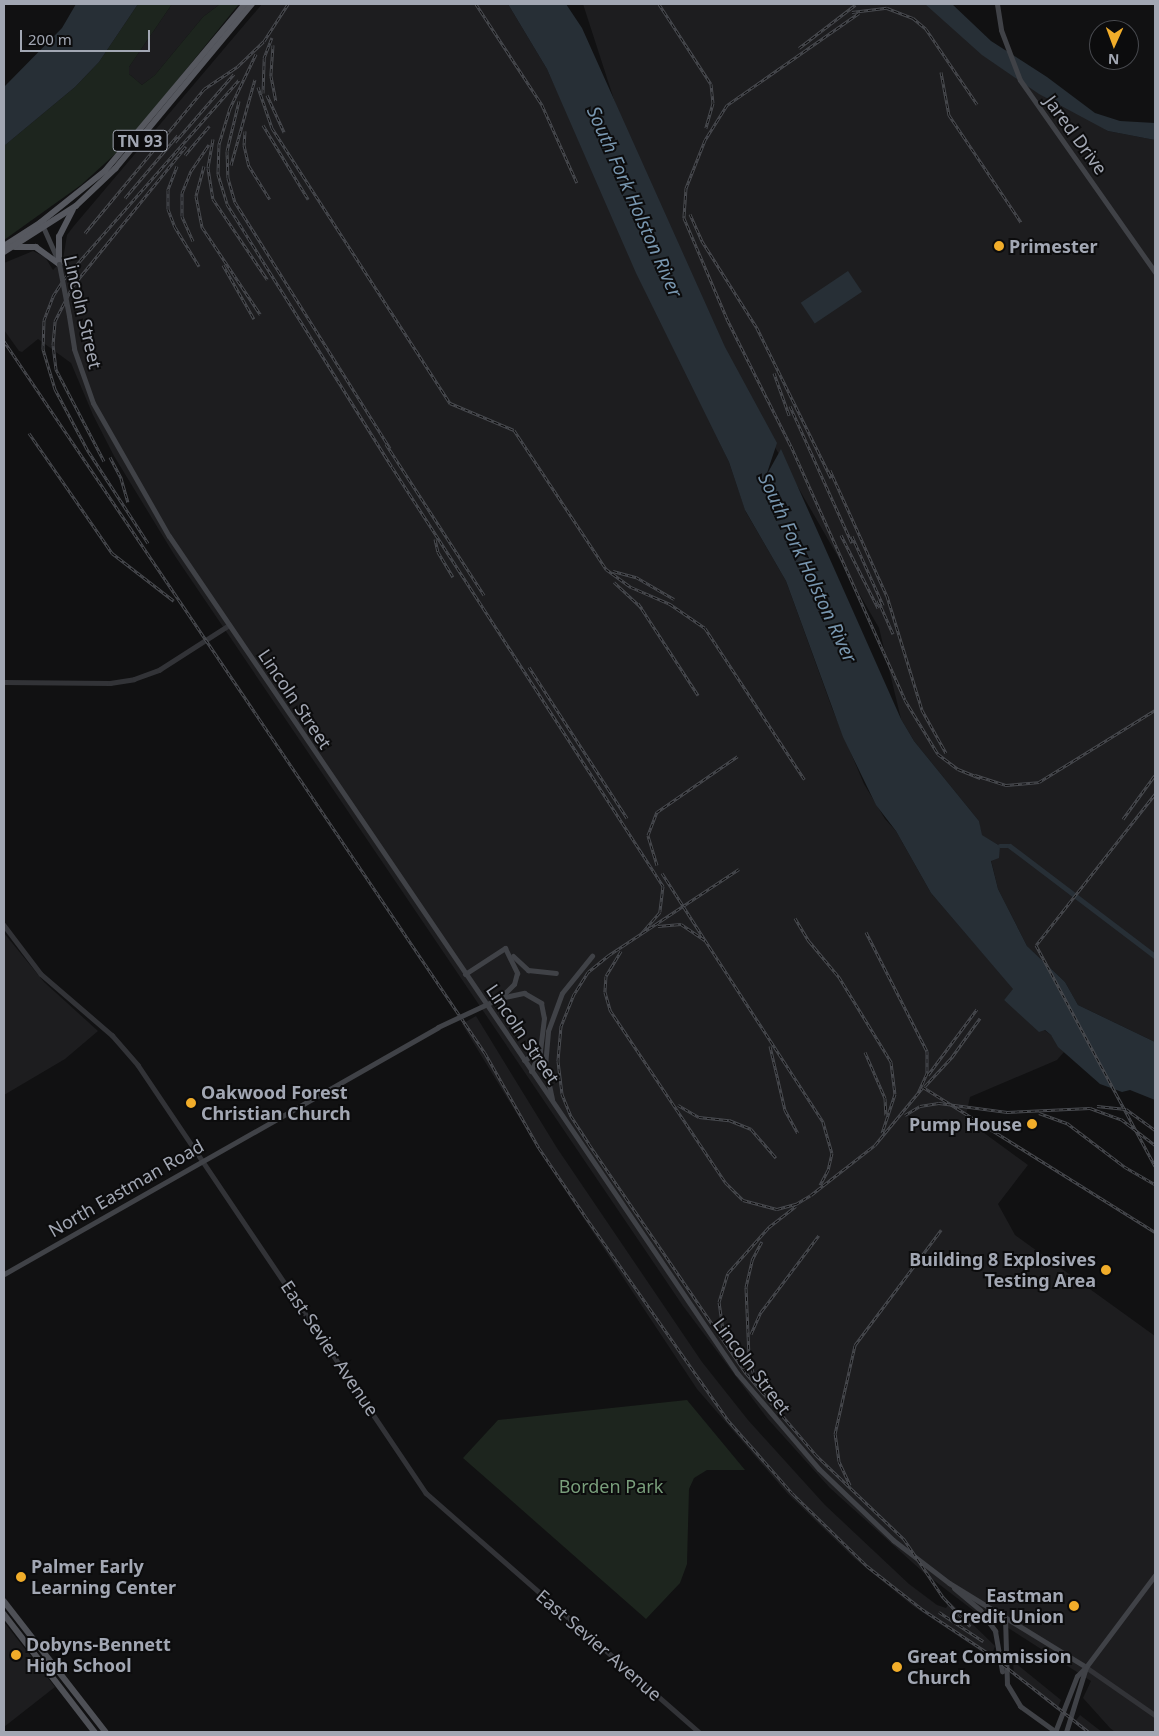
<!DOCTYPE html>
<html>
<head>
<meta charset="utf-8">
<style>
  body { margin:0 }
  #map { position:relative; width:1159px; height:1736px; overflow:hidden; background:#111112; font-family:"Noto Sans",sans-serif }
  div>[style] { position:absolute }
  .built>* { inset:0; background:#1d1d1f }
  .green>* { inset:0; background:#1d251e }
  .water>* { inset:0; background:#272f36; transform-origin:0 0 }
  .canal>* { height:4.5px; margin:-2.25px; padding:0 2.25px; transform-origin:2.25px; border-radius:2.25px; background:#272f36 }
  .tertiary>* { height:4.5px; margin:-2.25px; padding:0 2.25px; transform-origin:2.25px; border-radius:2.25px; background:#323337 }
  .secondary>* { height:5px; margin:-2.5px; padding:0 2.5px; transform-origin:2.5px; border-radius:2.5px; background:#404247 }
  .primary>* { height:5.5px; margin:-2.75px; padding:0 2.75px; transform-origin:2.75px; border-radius:2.75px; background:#4e5056 }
  .trunk>* { height:5.5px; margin:-2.75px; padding:0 2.75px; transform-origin:2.75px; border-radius:2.75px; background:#56585f }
  .rail>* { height:3px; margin-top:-1.5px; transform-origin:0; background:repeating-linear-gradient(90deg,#0c0c0d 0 4px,#494b50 0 8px); box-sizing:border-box; border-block:1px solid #494b50 }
  .secondary-bridge>* { height:5px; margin:-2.5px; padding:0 2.5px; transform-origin:2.5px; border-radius:2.5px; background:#404247 }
  .dots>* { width:14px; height:14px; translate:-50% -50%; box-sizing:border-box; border:2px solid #0c0c0d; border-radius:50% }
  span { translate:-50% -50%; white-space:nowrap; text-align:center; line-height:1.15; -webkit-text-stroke:4px #0c0c0d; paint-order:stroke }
  .shield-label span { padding:1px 4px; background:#0c0c0d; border:1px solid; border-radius:4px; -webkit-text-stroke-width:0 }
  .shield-label { font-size:16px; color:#a2a7b3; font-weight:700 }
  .street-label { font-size:18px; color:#a2a7b3 }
  .poi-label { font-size:18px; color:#a2a7b3; font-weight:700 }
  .left { translate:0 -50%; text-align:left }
  .right { translate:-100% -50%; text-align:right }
  .park-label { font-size:18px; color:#799e7b }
  .water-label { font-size:19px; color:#7896af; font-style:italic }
  .frame { position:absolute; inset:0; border:5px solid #a2a7b3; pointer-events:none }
  .north { position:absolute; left:1089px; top:20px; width:50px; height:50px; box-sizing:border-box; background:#0c0c0d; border:1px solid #484a4f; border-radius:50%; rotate:182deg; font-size:14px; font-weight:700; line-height:20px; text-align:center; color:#a2a7b3 }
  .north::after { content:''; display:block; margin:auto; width:18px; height:22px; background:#f1ad2a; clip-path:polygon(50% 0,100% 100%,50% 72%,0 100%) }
  .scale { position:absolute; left:20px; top:30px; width:130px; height:22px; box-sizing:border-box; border:2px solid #a2a7b3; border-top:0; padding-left:6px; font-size:15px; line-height:18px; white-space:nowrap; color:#a2a7b3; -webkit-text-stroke:4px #0c0c0d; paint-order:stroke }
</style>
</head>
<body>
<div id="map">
  <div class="built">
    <div style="clip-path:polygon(172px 4px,220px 4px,203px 17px,155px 75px,142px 85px,129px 74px,129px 67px)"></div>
    <div style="clip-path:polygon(262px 4px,508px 4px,547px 69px,729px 462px,746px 512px,786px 581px,832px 708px,864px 784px,885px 819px,896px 831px,931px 893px,1014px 989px,1004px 1000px,1051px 1035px,1064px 1052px,1057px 1060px,970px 1097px,965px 1119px,1028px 1165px,998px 1204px,1015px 1235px,1155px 1336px,1155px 1732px,1115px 1732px,1110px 1728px,1083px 1698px,1091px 1681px,988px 1615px,982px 1617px,923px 1572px,830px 1488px,767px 1418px,683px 1306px,175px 556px,114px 456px,93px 415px,71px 363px,38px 339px,22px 352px,19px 351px,4px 330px,4px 263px,33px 251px,45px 257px,53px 270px,63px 259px,67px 235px,73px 227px)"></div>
    <div style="clip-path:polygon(583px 4px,926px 4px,1108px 131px,1155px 140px,1155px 1042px,1078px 1005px,1065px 982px,1027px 946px,998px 889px,991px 860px,1000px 846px,981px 835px,979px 821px,914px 741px,901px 719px,879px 628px,742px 390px,630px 149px)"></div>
    <div style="clip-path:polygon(4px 933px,44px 982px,98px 1031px,65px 1059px,4px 1095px)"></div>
    <div style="clip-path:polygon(476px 1016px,557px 1148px,702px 1362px,748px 1420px,825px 1505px,909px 1584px,937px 1605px,946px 1608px,950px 1602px,995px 1646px,991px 1658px,913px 1606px,854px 1558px,787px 1493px,697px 1389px,545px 1160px,462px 1024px)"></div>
    <div style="clip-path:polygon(4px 1622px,55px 1687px,4px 1727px)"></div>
    <div style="clip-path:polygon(1013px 1661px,1061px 1700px,1057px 1710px,1014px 1676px)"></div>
    <div style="clip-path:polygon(1080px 1715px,1102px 1732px,1085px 1732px,1074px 1723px)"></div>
  </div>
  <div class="green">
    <div style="clip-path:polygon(138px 4px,172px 4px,129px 67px,129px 74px,142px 85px,155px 75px,203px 17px,220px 4px,239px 4px,124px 146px,81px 185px,4px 240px,4px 146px,75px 87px,99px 62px)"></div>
    <div style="clip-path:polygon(687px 1400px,745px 1470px,707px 1470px,694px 1478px,689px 1489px,687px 1564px,680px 1583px,646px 1619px,463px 1458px,498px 1420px)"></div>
  </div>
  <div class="water">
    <div style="clip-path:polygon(76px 4px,138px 4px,99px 62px,75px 87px,4px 146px,4px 87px,62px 28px)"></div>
    <div style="clip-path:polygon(508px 4px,566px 4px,582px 28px,725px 347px,777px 443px,766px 476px,781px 449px,901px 719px,914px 741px,979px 821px,982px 835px,1000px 846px,999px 858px,991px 861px,998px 889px,1027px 946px,1065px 982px,1078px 1005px,1155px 1042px,1155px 1100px,1130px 1090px,1122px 1092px,1100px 1084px,1058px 1047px,1051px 1035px,1045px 1030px,1039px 1032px,1004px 1000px,1013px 989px,931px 893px,896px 831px,876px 805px,843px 737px,786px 581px,745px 510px,729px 462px,636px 273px,547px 69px)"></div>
    <div style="clip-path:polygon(925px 4px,952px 4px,991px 41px,1047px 77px,1095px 113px,1120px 121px,1155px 123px,1155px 140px,1108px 131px,1039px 94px,982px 55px)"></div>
    <div style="left:848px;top:271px;width:25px;height:57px;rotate:56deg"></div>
  </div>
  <div class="canal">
    <div style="left:1000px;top:846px;width:10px"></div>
    <div style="left:1010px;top:846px;width:182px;rotate:37.2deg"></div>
  </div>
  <div class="tertiary">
    <div style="left:4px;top:682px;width:106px;rotate:0.5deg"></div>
    <div style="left:110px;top:683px;width:24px;rotate:-9deg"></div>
    <div style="left:134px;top:679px;width:27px;rotate:-20deg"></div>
    <div style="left:159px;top:670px;width:83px;rotate:-32.7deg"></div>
    <div style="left:4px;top:925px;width:61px;rotate:52.9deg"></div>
    <div style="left:41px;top:974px;width:94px;rotate:40.7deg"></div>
    <div style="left:112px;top:1035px;width:40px;rotate:49deg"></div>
    <div style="left:138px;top:1065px;width:516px;rotate:56.06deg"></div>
    <div style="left:426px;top:1493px;width:363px;rotate:41.2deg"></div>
    <div style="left:1086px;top:1667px;width:84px;rotate:34.8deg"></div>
  </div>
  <div class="secondary">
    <div style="left:997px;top:4px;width:26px;rotate:81deg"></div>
    <div style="left:1001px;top:30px;width:53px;rotate:69.2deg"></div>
    <div style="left:1020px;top:80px;width:235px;rotate:54.9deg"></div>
    <div style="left:44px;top:229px;width:35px;rotate:66deg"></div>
    <div style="left:69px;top:316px;width:33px;rotate:81deg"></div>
    <div style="left:74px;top:349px;width:57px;rotate:70.6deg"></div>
    <div style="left:93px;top:403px;width:153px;rotate:60.3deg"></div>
    <div style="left:169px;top:536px;width:1012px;rotate:55.84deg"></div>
    <div style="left:737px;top:1373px;width:126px;rotate:49.5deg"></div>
    <div style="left:819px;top:1469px;width:103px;rotate:43.8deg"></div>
    <div style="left:893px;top:1540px;width:71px;rotate:37.5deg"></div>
    <div style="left:949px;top:1583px;width:161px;rotate:31.5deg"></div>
    <div style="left:513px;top:956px;width:21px;rotate:43deg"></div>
    <div style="left:528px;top:970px;width:28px;rotate:6deg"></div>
    <div style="left:465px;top:974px;width:48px;rotate:-33deg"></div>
    <div style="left:505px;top:948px;width:28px;rotate:64deg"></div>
    <div style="left:517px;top:973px;width:11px;rotate:105deg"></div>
    <div style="left:514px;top:984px;width:20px;rotate:135deg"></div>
    <div style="left:500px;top:998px;width:25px;rotate:-12deg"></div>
    <div style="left:524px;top:993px;width:20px;rotate:30deg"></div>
    <div style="left:541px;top:1003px;width:15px;rotate:79deg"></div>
    <div style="left:544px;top:1018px;width:33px;rotate:97deg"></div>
    <div style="left:540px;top:1051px;width:22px;rotate:114deg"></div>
    <div style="left:524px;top:1060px;width:18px;rotate:-29deg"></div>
    <div style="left:552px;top:1099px;width:34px;rotate:-102deg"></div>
    <div style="left:545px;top:1066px;width:35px;rotate:-85deg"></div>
    <div style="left:548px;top:1031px;width:40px;rotate:-69.8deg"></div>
    <div style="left:562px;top:993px;width:48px;rotate:-51deg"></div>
    <div style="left:4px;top:1274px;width:499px;rotate:-29.6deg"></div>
    <div style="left:954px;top:1588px;width:34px;rotate:40deg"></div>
    <div style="left:980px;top:1610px;width:26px;rotate:54deg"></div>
    <div style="left:995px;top:1631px;width:41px;rotate:80.1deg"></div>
    <div style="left:1005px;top:1617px;width:67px;rotate:88.3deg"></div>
    <div style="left:1007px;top:1684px;width:26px;rotate:59deg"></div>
    <div style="left:1020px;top:1706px;width:44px;rotate:35.8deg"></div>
    <div style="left:1055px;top:1732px;width:60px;rotate:-68.6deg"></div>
    <div style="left:1077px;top:1676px;width:13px;rotate:-45deg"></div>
    <div style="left:1066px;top:1732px;width:68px;rotate:-72.9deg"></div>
    <div style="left:1086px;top:1667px;width:115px;rotate:-53.1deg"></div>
  </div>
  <div class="primary">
    <div style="left:4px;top:1601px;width:166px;rotate:52.1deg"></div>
    <div style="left:4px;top:1614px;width:149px;rotate:52.4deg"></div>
  </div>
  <div class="trunk">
    <div style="left:4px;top:246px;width:43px;rotate:-32.6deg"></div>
    <div style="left:40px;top:223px;width:83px;rotate:-38.7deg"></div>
    <div style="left:105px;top:171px;width:218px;rotate:-50deg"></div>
    <div style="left:15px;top:247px;width:21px"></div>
    <div style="left:36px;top:247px;width:29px;rotate:36deg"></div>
    <div style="left:4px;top:252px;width:85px;rotate:-32.6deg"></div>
    <div style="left:76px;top:206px;width:54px;rotate:-43.5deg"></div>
    <div style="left:115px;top:169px;width:214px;rotate:-50.3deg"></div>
    <div style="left:59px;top:264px;width:27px;rotate:-90deg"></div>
    <div style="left:59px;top:237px;width:30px;rotate:-63deg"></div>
  </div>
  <div class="rail">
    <div style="left:476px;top:4px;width:121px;rotate:56.8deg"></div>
    <div style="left:542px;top:105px;width:85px;rotate:65.8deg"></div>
    <div style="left:659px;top:4px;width:95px;rotate:57deg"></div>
    <div style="left:711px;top:84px;width:19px;rotate:84deg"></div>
    <div style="left:713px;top:103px;width:26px;rotate:106deg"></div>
    <div style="left:852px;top:12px;width:35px;rotate:-7deg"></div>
    <div style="left:887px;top:8px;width:28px;rotate:21deg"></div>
    <div style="left:913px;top:18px;width:17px;rotate:40deg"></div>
    <div style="left:926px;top:29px;width:91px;rotate:55.8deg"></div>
    <div style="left:859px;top:13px;width:161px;rotate:145.1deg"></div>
    <div style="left:727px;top:105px;width:41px;rotate:122.2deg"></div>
    <div style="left:705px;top:140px;width:52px;rotate:111.6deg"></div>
    <div style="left:686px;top:188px;width:30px;rotate:94deg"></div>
    <div style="left:684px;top:218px;width:110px;rotate:66.9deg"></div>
    <div style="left:727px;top:319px;width:142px;rotate:63.3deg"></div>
    <div style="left:791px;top:446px;width:278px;rotate:65.8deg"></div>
    <div style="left:905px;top:700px;width:63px;rotate:58.6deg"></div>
    <div style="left:938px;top:754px;width:25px;rotate:37deg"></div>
    <div style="left:958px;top:769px;width:24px;rotate:22deg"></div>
    <div style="left:273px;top:45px;width:31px;rotate:94deg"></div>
    <div style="left:271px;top:76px;width:25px;rotate:79deg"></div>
    <div style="left:799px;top:48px;width:71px;rotate:-37.5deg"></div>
    <div style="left:256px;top:54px;width:60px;rotate:115.7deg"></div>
    <div style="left:230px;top:108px;width:38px;rotate:107deg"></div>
    <div style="left:219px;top:144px;width:30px;rotate:92deg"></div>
    <div style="left:218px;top:174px;width:31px;rotate:73deg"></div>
    <div style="left:227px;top:204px;width:310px;rotate:57.9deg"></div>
    <div style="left:392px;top:467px;width:499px;rotate:57.1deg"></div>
    <div style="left:663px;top:886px;width:26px;rotate:97deg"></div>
    <div style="left:660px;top:912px;width:28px;rotate:131deg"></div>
    <div style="left:941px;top:72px;width:44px;rotate:79.5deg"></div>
    <div style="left:949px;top:115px;width:129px;rotate:56.1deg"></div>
    <div style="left:258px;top:87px;width:43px;rotate:71.1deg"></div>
    <div style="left:272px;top:128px;width:328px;rotate:57.1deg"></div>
    <div style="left:450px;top:403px;width:69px;rotate:22.9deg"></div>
    <div style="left:514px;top:430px;width:167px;rotate:56.5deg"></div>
    <div style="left:606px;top:569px;width:31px;rotate:36deg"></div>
    <div style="left:631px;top:587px;width:43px;rotate:23.6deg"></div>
    <div style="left:670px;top:604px;width:42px;rotate:34.4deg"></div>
    <div style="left:705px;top:628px;width:181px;rotate:56.7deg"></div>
    <div style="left:263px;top:93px;width:35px;rotate:-88deg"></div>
    <div style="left:264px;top:58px;width:22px;rotate:-69deg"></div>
    <div style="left:267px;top:95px;width:41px;rotate:65.3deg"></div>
    <div style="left:239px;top:101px;width:51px;rotate:103.5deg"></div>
    <div style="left:227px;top:151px;width:27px;rotate:88deg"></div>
    <div style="left:228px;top:178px;width:25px;rotate:74deg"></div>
    <div style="left:235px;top:202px;width:291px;rotate:57.8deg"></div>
    <div style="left:263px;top:125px;width:87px;rotate:58.7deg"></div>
    <div style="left:245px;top:131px;width:14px;rotate:94deg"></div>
    <div style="left:244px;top:145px;width:22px;rotate:77deg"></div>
    <div style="left:249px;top:166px;width:39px;rotate:58deg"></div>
    <div style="left:213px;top:139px;width:29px;rotate:100deg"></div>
    <div style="left:208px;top:168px;width:31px;rotate:81deg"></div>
    <div style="left:213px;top:199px;width:97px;rotate:56deg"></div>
    <div style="left:175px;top:142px;width:90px;rotate:-49.1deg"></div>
    <div style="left:185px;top:155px;width:38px;rotate:-50deg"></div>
    <div style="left:231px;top:165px;width:89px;rotate:-74.4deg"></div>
    <div style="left:177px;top:166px;width:26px;rotate:111deg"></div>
    <div style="left:168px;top:190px;width:19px;rotate:90deg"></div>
    <div style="left:168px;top:209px;width:19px;rotate:69deg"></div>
    <div style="left:175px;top:227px;width:46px;rotate:58.4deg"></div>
    <div style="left:204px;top:166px;width:31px;rotate:105deg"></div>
    <div style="left:196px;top:196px;width:32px;rotate:79deg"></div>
    <div style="left:202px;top:227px;width:105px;rotate:56.3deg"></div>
    <div style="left:125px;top:198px;width:82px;rotate:-49.9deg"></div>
    <div style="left:690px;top:214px;width:30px;rotate:66deg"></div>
    <div style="left:702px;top:241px;width:103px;rotate:57.7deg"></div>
    <div style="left:757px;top:328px;width:167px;rotate:63.7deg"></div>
    <div style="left:85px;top:233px;width:187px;rotate:-50.4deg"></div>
    <div style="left:204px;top:89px;width:40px;rotate:-34deg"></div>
    <div style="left:237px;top:67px;width:37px;rotate:-44deg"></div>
    <div style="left:264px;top:41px;width:44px;rotate:-57deg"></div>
    <div style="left:193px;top:241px;width:27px;rotate:-114deg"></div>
    <div style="left:182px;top:216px;width:23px;rotate:-90deg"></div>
    <div style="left:182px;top:193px;width:24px;rotate:-68deg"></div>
    <div style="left:191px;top:171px;width:32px;rotate:-56deg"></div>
    <div style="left:223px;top:265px;width:62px;rotate:60.1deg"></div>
    <div style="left:4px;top:341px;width:859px;rotate:55.96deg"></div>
    <div style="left:485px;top:1053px;width:109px;rotate:60.4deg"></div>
    <div style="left:539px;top:1148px;width:82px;rotate:55.9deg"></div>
    <div style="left:585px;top:1216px;width:248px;rotate:55deg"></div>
    <div style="left:727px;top:1419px;width:98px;rotate:48.7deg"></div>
    <div style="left:792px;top:1493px;width:105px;rotate:44.2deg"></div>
    <div style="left:867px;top:1566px;width:70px;rotate:38deg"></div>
    <div style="left:922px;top:1609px;width:83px;rotate:33.7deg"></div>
    <div style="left:991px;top:1655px;width:125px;rotate:38.2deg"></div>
    <div style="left:774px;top:373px;width:45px;rotate:70.3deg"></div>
    <div style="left:790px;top:406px;width:150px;rotate:65.7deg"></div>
    <div style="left:29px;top:433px;width:146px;rotate:55.3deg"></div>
    <div style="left:112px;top:553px;width:78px;rotate:37.7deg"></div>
    <div style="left:386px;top:444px;width:180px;rotate:57deg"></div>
    <div style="left:110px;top:457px;width:24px;rotate:62deg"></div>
    <div style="left:121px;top:478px;width:25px;rotate:74deg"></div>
    <div style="left:104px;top:461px;width:104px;rotate:-117.6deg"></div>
    <div style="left:56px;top:369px;width:24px;rotate:-97deg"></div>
    <div style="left:53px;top:345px;width:24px;rotate:-85deg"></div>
    <div style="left:55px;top:321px;width:38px;rotate:-63deg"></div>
    <div style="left:72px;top:287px;width:181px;rotate:-51deg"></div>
    <div style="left:830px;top:470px;width:138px;rotate:65.7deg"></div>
    <div style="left:887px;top:596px;width:119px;rotate:72.9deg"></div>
    <div style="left:922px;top:710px;width:49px;rotate:60.8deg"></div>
    <div style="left:841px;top:535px;width:82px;rotate:63.1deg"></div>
    <div style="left:852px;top:536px;width:76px;rotate:65.8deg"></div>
    <div style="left:435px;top:539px;width:13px;rotate:77deg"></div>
    <div style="left:438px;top:552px;width:29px;rotate:59deg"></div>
    <div style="left:148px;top:543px;width:112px;rotate:-123deg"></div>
    <div style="left:87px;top:449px;width:68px;rotate:-118.1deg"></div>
    <div style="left:55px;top:389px;width:42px;rotate:-106.7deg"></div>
    <div style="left:43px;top:349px;width:29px;rotate:-88deg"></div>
    <div style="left:44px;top:320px;width:26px;rotate:-69deg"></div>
    <div style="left:53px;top:296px;width:20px;rotate:-57deg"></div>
    <div style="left:64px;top:279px;width:265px;rotate:-48.7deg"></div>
    <div style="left:613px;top:571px;width:24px;rotate:15deg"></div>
    <div style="left:636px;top:577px;width:44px;rotate:30.1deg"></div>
    <div style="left:614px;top:582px;width:38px;rotate:43deg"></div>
    <div style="left:878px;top:600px;width:37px;rotate:66deg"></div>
    <div style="left:638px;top:603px;width:110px;rotate:56.9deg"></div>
    <div style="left:529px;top:667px;width:180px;rotate:57deg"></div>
    <div style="left:975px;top:775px;width:33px;rotate:18deg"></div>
    <div style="left:1006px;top:785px;width:33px;rotate:-5deg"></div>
    <div style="left:1039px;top:782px;width:137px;rotate:-31.8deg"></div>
    <div style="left:1155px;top:794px;width:192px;rotate:128.2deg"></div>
    <div style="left:1036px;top:945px;width:251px;rotate:61.7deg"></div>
    <div style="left:1123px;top:819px;width:54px;rotate:-54deg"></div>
    <div style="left:657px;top:865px;width:31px;rotate:-107deg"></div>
    <div style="left:648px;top:835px;width:25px;rotate:-69deg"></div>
    <div style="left:657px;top:812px;width:98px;rotate:-34.7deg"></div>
    <div style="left:739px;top:869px;width:156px;rotate:146.5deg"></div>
    <div style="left:609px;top:955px;width:27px;rotate:141deg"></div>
    <div style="left:588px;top:972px;width:26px;rotate:122deg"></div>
    <div style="left:574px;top:994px;width:35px;rotate:112deg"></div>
    <div style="left:561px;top:1026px;width:35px;rotate:95deg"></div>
    <div style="left:558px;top:1061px;width:33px;rotate:83deg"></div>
    <div style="left:562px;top:1094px;width:24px;rotate:68deg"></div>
    <div style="left:571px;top:1116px;width:33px;rotate:57deg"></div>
    <div style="left:589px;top:1144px;width:278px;rotate:55.6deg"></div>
    <div style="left:746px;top:1373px;width:108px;rotate:49.5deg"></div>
    <div style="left:816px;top:1455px;width:122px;rotate:43.7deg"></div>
    <div style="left:904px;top:1539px;width:70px;rotate:56.1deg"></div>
    <div style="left:943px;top:1597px;width:40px;rotate:47deg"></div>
    <div style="left:662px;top:873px;width:80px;rotate:57.3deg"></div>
    <div style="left:795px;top:918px;width:27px;rotate:59deg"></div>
    <div style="left:809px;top:941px;width:47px;rotate:50.2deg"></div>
    <div style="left:839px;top:977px;width:100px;rotate:58.5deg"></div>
    <div style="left:891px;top:1062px;width:32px;rotate:83deg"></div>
    <div style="left:895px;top:1094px;width:41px;rotate:108.4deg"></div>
    <div style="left:658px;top:926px;width:23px;rotate:-5deg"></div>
    <div style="left:681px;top:924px;width:29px;rotate:34deg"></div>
    <div style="left:705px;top:940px;width:217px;rotate:57deg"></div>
    <div style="left:823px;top:1122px;width:32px;rotate:74deg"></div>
    <div style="left:832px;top:1153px;width:17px;rotate:103deg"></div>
    <div style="left:828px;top:1170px;width:17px;rotate:118deg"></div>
    <div style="left:866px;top:932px;width:134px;rotate:62.9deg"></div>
    <div style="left:927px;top:1051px;width:22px;rotate:90deg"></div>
    <div style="left:927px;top:1073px;width:22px;rotate:114deg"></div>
    <div style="left:621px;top:951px;width:29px;rotate:121deg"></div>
    <div style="left:606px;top:976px;width:16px;rotate:94deg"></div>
    <div style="left:605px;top:992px;width:19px;rotate:74deg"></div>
    <div style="left:610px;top:1010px;width:207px;rotate:56.2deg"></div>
    <div style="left:725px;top:1182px;width:25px;rotate:45deg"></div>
    <div style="left:743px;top:1200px;width:35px;rotate:15deg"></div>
    <div style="left:777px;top:1209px;width:20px;rotate:-15deg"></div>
    <div style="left:796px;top:1204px;width:17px;rotate:-31deg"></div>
    <div style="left:811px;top:1195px;width:81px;rotate:-38deg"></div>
    <div style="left:875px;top:1145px;width:75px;rotate:-50.4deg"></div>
    <div style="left:923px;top:1087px;width:274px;rotate:32deg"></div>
    <div style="left:770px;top:1046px;width:66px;rotate:76.8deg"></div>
    <div style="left:785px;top:1110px;width:26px;rotate:61deg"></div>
    <div style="left:865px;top:1052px;width:50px;rotate:66.5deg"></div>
    <div style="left:885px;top:1098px;width:17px;rotate:87deg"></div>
    <div style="left:928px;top:1075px;width:82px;rotate:-53.4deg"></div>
    <div style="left:925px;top:1086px;width:40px;rotate:-47deg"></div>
    <div style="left:952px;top:1057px;width:48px;rotate:-54.3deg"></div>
    <div style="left:678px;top:1105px;width:24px;rotate:30deg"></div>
    <div style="left:699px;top:1117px;width:30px;rotate:6deg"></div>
    <div style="left:729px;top:1120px;width:24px;rotate:22deg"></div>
    <div style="left:751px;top:1129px;width:38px;rotate:49deg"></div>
    <div style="left:1097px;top:1106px;width:29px;rotate:6deg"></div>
    <div style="left:1126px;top:1109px;width:36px;rotate:36deg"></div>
    <div style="left:1039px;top:1113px;width:30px;rotate:20deg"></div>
    <div style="left:1067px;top:1123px;width:73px;rotate:37.2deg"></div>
    <div style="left:1125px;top:1167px;width:34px;rotate:30deg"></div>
    <div style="left:905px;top:1115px;width:17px;rotate:-31deg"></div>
    <div style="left:920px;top:1106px;width:19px;rotate:-9deg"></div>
    <div style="left:939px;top:1103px;width:69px;rotate:7.5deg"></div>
    <div style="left:1007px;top:1112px;width:83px;rotate:-2.8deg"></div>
    <div style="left:1090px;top:1108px;width:33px;rotate:20deg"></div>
    <div style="left:1121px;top:1119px;width:43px;rotate:37.4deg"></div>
    <div style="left:751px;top:1334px;width:24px;rotate:-66deg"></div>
    <div style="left:761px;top:1312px;width:96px;rotate:-53deg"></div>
    <div style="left:724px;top:1337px;width:35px;rotate:-98deg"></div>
    <div style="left:719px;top:1302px;width:30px;rotate:-73deg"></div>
    <div style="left:728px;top:1273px;width:62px;rotate:-48.3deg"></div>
    <div style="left:769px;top:1227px;width:34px;rotate:-38deg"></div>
    <div style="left:755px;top:1380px;width:25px;rotate:-104deg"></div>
    <div style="left:749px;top:1356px;width:69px;rotate:-92.5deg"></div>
    <div style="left:746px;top:1287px;width:28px;rotate:-77deg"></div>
    <div style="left:752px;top:1260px;width:21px;rotate:-62deg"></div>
    <div style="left:850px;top:1485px;width:26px;rotate:-115deg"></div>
    <div style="left:839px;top:1461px;width:27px;rotate:-98deg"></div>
    <div style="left:835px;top:1434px;width:91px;rotate:-77.3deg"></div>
    <div style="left:855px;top:1345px;width:144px;rotate:-53.2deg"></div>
    <div style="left:939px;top:1612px;width:53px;rotate:33.4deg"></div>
  </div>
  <div class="secondary-bridge">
    <div style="left:59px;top:264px;width:53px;rotate:79.1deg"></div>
    <div style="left:438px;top:1027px;width:68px;rotate:-25.1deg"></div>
  </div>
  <div class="dots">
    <div style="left:999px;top:246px;background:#f1ad2a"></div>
    <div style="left:191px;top:1103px;background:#f1ad2a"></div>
    <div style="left:1032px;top:1124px;background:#f1ad2a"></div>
    <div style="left:1106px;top:1270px;background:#f1ad2a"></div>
    <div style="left:21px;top:1577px;background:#f1ad2a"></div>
    <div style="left:1074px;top:1606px;background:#f1ad2a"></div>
    <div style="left:16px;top:1655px;background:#f1ad2a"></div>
    <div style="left:897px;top:1667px;background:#f1ad2a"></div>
  </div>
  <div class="shield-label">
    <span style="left:140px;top:141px">TN 93</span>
  </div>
  <div class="street-label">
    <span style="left:1076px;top:135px;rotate:54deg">Jared Drive</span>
    <span style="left:83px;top:312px;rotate:77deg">Lincoln Street</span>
    <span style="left:295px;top:699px;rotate:56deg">Lincoln Street</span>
    <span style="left:523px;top:1034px;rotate:56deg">Lincoln Street</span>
    <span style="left:126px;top:1188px;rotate:-30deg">North Eastman Road</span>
    <span style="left:330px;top:1348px;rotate:56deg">East Sevier Avenue</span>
    <span style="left:752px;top:1366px;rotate:53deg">Lincoln Street</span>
    <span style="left:599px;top:1645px;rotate:41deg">East Sevier Avenue</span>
  </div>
  <div class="poi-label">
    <span class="left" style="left:1009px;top:246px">Primester</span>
    <span class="left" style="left:201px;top:1103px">Oakwood Forest<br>Christian Church</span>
    <span class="right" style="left:1022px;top:1124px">Pump House</span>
    <span class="right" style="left:1096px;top:1270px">Building 8 Explosives<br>Testing Area</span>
    <span class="left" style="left:31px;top:1577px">Palmer Early<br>Learning Center</span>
    <span class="right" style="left:1064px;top:1606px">Eastman<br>Credit Union</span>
    <span class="left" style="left:26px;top:1655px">Dobyns-Bennett<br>High School</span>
    <span class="left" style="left:907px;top:1667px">Great Commission<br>Church</span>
  </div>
  <div class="park-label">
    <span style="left:611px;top:1486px">Borden Park</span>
  </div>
  <div class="water-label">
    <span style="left:634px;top:202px;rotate:66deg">South Fork Holston River</span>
    <span style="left:807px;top:568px;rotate:65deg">South Fork Holston River</span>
  </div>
  <div class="frame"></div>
  <div class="north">N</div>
  <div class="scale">200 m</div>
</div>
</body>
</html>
